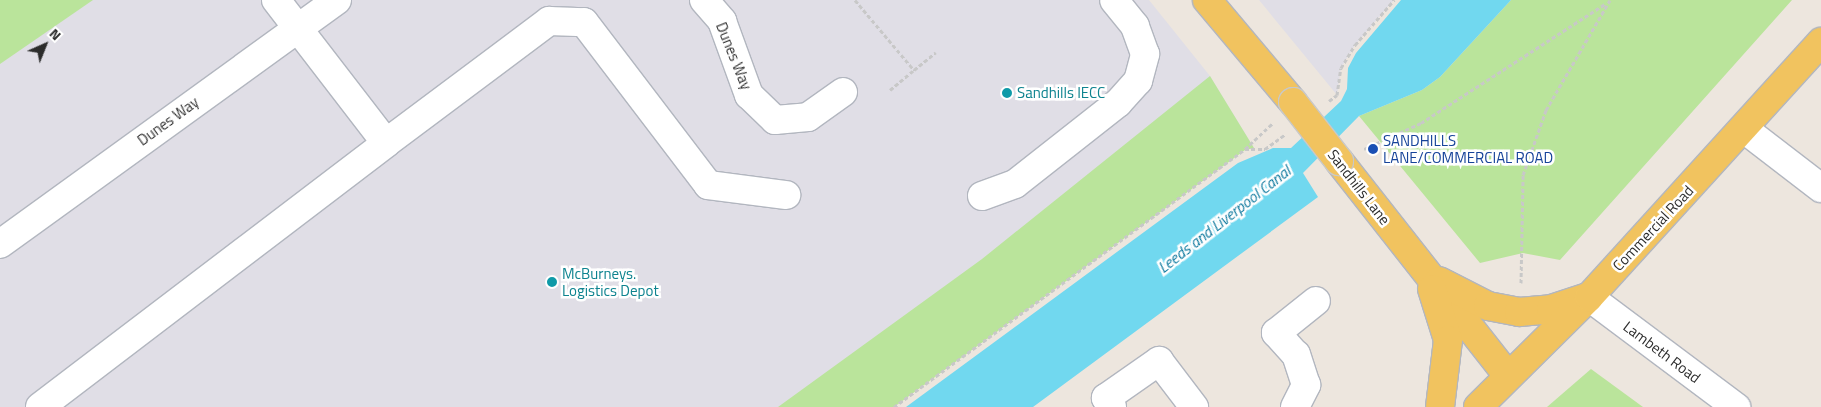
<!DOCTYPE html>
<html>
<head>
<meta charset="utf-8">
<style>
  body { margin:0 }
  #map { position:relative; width:1821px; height:407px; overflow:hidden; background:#ede6de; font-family:"Titillium Web",sans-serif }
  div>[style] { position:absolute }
  .industrial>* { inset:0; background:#e0dee6 }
  .green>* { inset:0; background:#bae49b }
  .water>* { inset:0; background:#71d8ef }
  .path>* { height:3px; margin-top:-1.5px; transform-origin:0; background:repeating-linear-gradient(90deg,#c8c8c8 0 4px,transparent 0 6.5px) }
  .roads { filter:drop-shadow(1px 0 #b2b6bf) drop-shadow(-1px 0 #b2b6bf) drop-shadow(0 1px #b2b6bf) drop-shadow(0 -1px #b2b6bf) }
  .minor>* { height:28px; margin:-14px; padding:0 14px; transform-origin:14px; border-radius:14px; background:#fff }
  .major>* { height:28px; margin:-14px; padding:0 14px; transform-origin:14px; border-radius:14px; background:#f1c35f }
  .bridges { filter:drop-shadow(1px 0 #c8c8c8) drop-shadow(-1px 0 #c8c8c8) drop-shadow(0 1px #c8c8c8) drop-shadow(0 -1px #c8c8c8) }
  .major-bridge>* { height:28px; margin:-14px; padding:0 14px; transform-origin:14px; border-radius:14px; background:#f1c35f }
  .dots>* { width:14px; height:14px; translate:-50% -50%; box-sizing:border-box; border:2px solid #fff; border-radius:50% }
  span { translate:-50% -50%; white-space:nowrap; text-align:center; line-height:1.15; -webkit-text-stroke:5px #fff; paint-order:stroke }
  .street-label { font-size:15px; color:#2c2c2c }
  .culture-label { font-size:15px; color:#0d838f }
  .left { translate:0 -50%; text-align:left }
  .transit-label { font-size:15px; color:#164399 }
  .water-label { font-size:16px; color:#0d799e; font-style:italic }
  .north { position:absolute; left:20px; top:20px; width:50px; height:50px; -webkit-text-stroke:4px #fff; paint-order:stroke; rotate:44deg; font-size:14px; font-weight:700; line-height:20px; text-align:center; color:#2c2c2c }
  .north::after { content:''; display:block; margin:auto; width:18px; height:22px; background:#2c2c2c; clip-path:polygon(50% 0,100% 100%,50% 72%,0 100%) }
</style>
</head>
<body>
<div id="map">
  <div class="industrial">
    <div style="clip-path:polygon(0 0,1149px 0,1210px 76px,1254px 148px,1245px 150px,894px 407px,0 407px)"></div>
    <div style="clip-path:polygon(1259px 0,1394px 0,1355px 45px,1341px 68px,1337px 95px)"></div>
  </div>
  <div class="green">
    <div style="clip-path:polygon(0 0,93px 0,0 64px)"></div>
    <div style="clip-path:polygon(1511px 0,1792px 0,1560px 260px,1523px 253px,1480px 263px,1359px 116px,1422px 90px,1440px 77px)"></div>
    <div style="clip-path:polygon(1210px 76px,1254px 148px,1245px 150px,894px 407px,778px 407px,982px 259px)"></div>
    <div style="clip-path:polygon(1591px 369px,1643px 407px,1547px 407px)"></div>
  </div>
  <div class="water">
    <div style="clip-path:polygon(1401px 0,1511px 0,1440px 77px,1422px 90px,1359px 116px,1303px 173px,1318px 197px,1033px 407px,906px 407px,1238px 163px,1273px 148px,1291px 148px,1341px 101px,1347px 89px,1348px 68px,1356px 53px)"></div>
  </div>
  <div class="path">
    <div style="left:855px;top:0;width:92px;rotate:49.9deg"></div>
    <div style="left:914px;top:70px;width:28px;rotate:-39deg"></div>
    <div style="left:890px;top:90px;width:31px;rotate:-40deg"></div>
    <div style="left:1329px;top:101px;width:10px;rotate:-37deg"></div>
    <div style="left:1337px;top:95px;width:27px;rotate:-82deg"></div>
    <div style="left:1341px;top:68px;width:27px;rotate:-59deg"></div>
    <div style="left:1355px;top:45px;width:60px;rotate:-49.1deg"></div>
    <div style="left:1245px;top:149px;width:38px;rotate:-43deg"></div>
    <div style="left:1364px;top:149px;width:63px;rotate:-24.5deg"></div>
    <div style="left:1421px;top:123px;width:219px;rotate:-32.9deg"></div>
    <div style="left:1521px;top:283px;width:108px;rotate:-88.9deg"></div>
    <div style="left:1523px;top:175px;width:69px;rotate:-70.5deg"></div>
    <div style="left:1546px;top:110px;width:127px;rotate:-59.8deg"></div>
    <div style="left:894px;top:407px;width:436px;rotate:-36.3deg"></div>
    <div style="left:1245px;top:149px;width:20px"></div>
    <div style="left:1265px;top:149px;width:24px;rotate:-36deg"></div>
  </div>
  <div class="roads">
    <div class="minor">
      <div style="left:276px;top:0;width:180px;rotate:52.4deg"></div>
      <div style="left:386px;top:143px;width:204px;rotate:-36.8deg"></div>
      <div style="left:549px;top:21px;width:35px;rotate:2deg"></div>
      <div style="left:584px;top:22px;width:205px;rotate:52.7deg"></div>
      <div style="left:708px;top:185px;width:79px;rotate:7.3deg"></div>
      <div style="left:704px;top:0;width:28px;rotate:49deg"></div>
      <div style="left:722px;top:21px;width:79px;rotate:70deg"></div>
      <div style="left:749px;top:95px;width:36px;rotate:44deg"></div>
      <div style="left:775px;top:120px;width:33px;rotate:-5deg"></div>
      <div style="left:808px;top:117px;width:43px;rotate:-35.5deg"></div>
      <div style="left:1744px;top:129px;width:97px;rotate:37.5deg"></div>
      <div style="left:982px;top:196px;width:35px;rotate:-20deg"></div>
      <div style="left:1015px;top:184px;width:131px;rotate:-38.2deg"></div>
      <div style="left:1118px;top:103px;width:30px;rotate:-48deg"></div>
      <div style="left:1138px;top:81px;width:28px;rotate:-75deg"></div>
      <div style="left:1145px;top:54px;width:30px;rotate:-110deg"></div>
      <div style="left:1135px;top:26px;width:33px;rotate:-129deg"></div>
      <div style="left:0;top:244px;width:416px;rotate:-35.9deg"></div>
      <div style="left:1589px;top:297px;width:184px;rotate:36.8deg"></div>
      <div style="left:40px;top:407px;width:435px;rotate:-37.3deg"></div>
      <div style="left:1112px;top:407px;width:11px;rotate:-124deg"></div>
      <div style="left:1106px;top:398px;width:65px;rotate:-34.9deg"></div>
      <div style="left:1159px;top:361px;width:58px;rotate:52.7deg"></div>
      <div style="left:1295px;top:407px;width:25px;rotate:-63deg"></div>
      <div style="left:1306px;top:385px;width:32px;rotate:-108deg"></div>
      <div style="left:1296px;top:355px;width:30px;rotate:-132deg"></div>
      <div style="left:1276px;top:333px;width:51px;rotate:-38.7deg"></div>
    </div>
    <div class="major">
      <div style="left:1207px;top:0;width:133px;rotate:49.9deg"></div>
      <div style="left:1339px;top:161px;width:273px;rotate:51.8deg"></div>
      <div style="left:1439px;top:281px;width:55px;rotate:27deg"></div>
      <div style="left:1488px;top:306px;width:32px;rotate:11deg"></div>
      <div style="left:1519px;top:312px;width:32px;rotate:-5deg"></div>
      <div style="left:1551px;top:309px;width:36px;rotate:-18deg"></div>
      <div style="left:1432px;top:289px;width:53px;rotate:72.6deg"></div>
      <div style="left:1448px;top:340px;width:67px;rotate:96.8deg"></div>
      <div style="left:1478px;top:407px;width:156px;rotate:-44.7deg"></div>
      <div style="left:1589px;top:297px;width:345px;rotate:-47.7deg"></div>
    </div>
  </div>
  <div class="bridges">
    <div class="major-bridge">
      <div style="left:1293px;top:102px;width:75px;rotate:52.1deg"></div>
    </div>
  </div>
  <div class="dots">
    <div style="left:1007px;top:93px;background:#0f9aa8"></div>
    <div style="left:1373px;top:149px;background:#1a4fb4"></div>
    <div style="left:552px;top:282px;background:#0f9aa8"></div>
  </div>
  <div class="street-label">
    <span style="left:734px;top:56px;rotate:68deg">Dunes Way</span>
    <span style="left:168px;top:121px;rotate:-36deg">Dunes Way</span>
    <span style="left:1359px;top:187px;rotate:52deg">Sandhills Lane</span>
    <span style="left:1653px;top:228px;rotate:-47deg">Commercial Road</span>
    <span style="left:1662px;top:352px;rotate:37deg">Lambeth Road</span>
  </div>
  <div class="culture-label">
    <span class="left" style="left:1017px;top:93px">Sandhills IECC</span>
    <span class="left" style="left:562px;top:282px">McBurneys.<br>Logistics Depot</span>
  </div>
  <div class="transit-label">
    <span class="left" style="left:1383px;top:149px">SANDHILLS<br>LANE/COMMERCIAL ROAD</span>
  </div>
  <div class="water-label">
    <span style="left:1224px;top:219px;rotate:-38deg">Leeds and Liverpool Canal</span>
  </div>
  <div class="north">N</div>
</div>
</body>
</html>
